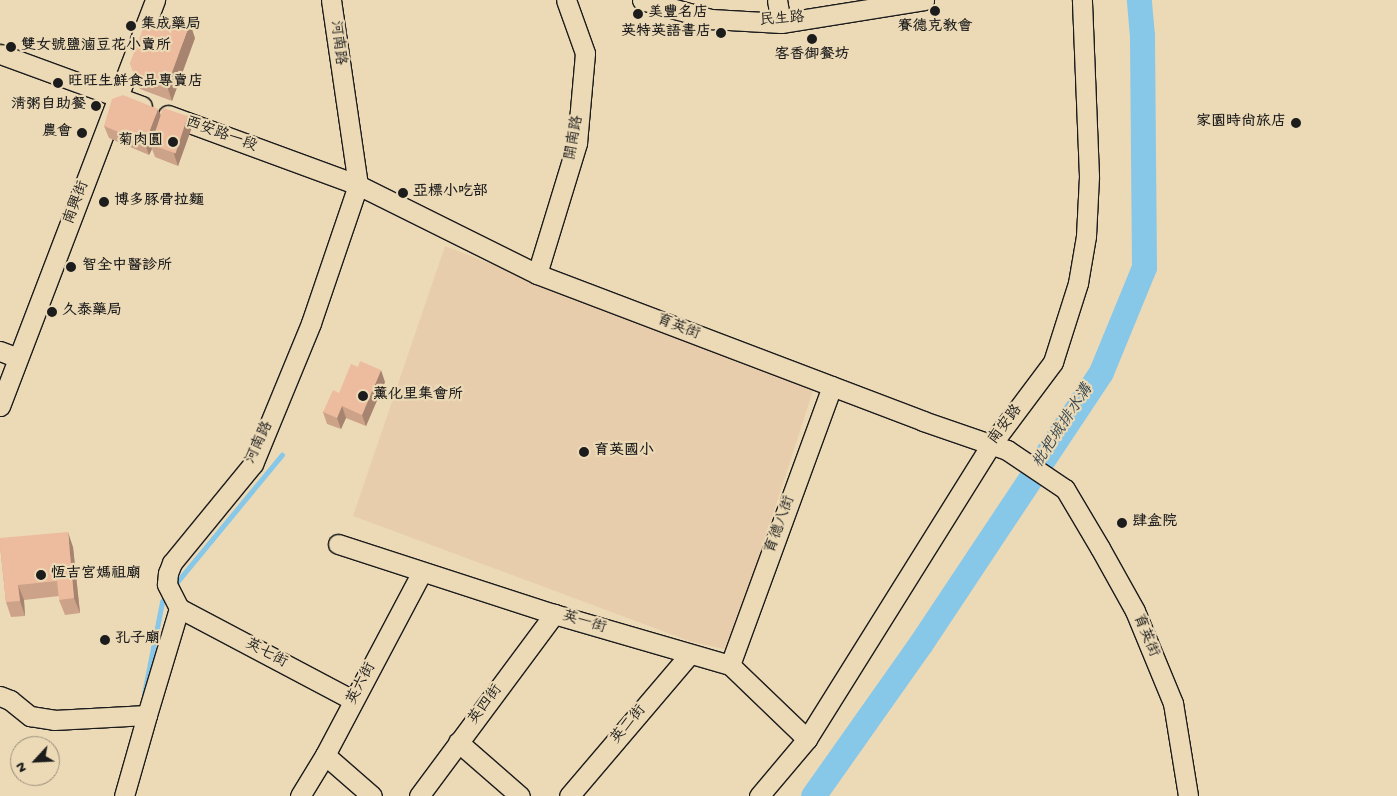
<!DOCTYPE html>
<html>
<head>
<meta charset="utf-8">
<style>
  body { margin:0 }
  #map { position:relative; width:1397px; height:796px; overflow:hidden; background:#ecdab7; font-family:"Gochi Hand","LXGW WenKai TC",sans-serif }
  div>[style] { position:absolute }
  .built>* { inset:0; background:#e8cdad }
  .stream>* { height:4.5px; margin:-2.25px; padding:0 2.25px; transform-origin:2.25px; border-radius:2.25px; background:#87c7e8 }
  .river>* { height:25px; margin:-12.5px; padding:0 12.5px; transform-origin:12.5px; border-radius:12.5px; background:#87c7e8 }
  .roads { filter:drop-shadow(1px 0 #1c1c1c) drop-shadow(-1px 0 #1c1c1c) drop-shadow(0 1px #1c1c1c) drop-shadow(0 -1px #1c1c1c) }
  .minor>* { height:19px; margin:-9.5px; padding:0 9.5px; transform-origin:9.5px; border-radius:9.5px; background:#ecdab7 }
  .wall>* { inset:0; background:#cca288 }
  .shaded-wall>* { inset:0; background:#a6846f }
  .building>* { inset:0; background:#edbc9e; transform-origin:0 0 }
  .dots>* { width:14px; height:14px; translate:-50% -50%; box-sizing:border-box; border:2px solid #ecdab7; border-radius:50% }
  span { translate:-50% -50%; white-space:nowrap; text-align:center; line-height:1.15; -webkit-text-stroke:4.5px #ecdab7; paint-order:stroke }
  .poi-label { font-size:15px; color:#1c1c1c; font-weight:700 }
  .left { translate:0 -50%; text-align:left }
  .right { translate:-100% -50%; text-align:right }
  .street-label { font-size:15px; color:#1c1c1c }
  .water-label { font-size:16px; color:#37474f; font-style:italic }
  .north { position:absolute; left:10px; top:736px; width:50px; height:50px; box-sizing:border-box; background:#ecdab7; border:1px solid #998e79; border-radius:50%; rotate:245deg; font-size:14px; font-weight:700; line-height:20px; text-align:center; color:#1c1c1c }
  .north::after { content:''; display:block; margin:auto; width:18px; height:22px; background:#1c1c1c; clip-path:polygon(50% 0,100% 100%,50% 72%,0 100%) }
</style>
</head>
<body>
<div id="map">
  <div class="built">
    <div style="clip-path:polygon(445px 246px,814px 388px,729px 650px,692px 642px,353px 516px)"></div>
  </div>
  <div class="stream">
    <div style="left:173px;top:587px;width:171px;rotate:-50.5deg"></div>
    <div style="left:144px;top:694px;width:94px;rotate:-78.9deg"></div>
    <div style="left:162px;top:602px;width:9px;rotate:-54deg"></div>
  </div>
  <div class="river">
    <div style="left:813px;top:796px;width:187px;rotate:-54.8deg"></div>
    <div style="left:921px;top:643px;width:325px;rotate:-56.4deg"></div>
    <div style="left:1101px;top:372px;width:113px;rotate:-67.7deg"></div>
    <div style="left:1144px;top:267px;width:231px;rotate:-90.5deg"></div>
    <div style="left:1142px;top:36px;width:36px;rotate:-95deg"></div>
  </div>
  <div class="roads">
    <div class="minor">
      <div style="left:642px;top:0;width:72px;rotate:15.4deg"></div>
      <div style="left:711px;top:19px;width:70px;rotate:3.3deg"></div>
      <div style="left:781px;top:23px;width:145px;rotate:-9.1deg"></div>
      <div style="left:777px;top:0;width:23px;rotate:80deg"></div>
      <div style="left:0;top:54px;width:151px;rotate:20.1deg"></div>
      <div style="left:168px;top:115px;width:202px;rotate:20.2deg"></div>
      <div style="left:358px;top:185px;width:200px;rotate:26.4deg"></div>
      <div style="left:537px;top:274px;width:413px;rotate:20.8deg"></div>
      <div style="left:923px;top:421px;width:89px;rotate:19deg"></div>
      <div style="left:1007px;top:450px;width:70px;rotate:33.9deg"></div>
      <div style="left:1065px;top:489px;width:69px;rotate:59.3deg"></div>
      <div style="left:1100px;top:548px;width:72px;rotate:60.9deg"></div>
      <div style="left:1135px;top:611px;width:100px;rotate:67.6deg"></div>
      <div style="left:1173px;top:703px;width:94px;rotate:80.8deg"></div>
      <div style="left:537px;top:274px;width:137px;rotate:-73deg"></div>
      <div style="left:577px;top:143px;width:90px;rotate:-84.9deg"></div>
      <div style="left:585px;top:53px;width:56px;rotate:-109.7deg"></div>
      <div style="left:0;top:351px;width:19px;rotate:21deg"></div>
      <div style="left:0;top:406px;width:435px;rotate:-69.1deg"></div>
      <div style="left:338px;top:544px;width:227px;rotate:18deg"></div>
      <div style="left:554px;top:614px;width:183px;rotate:16.2deg"></div>
      <div style="left:730px;top:665px;width:107px;rotate:43.9deg"></div>
      <div style="left:179px;top:608px;width:197px;rotate:27.9deg"></div>
      <div style="left:730px;top:665px;width:297px;rotate:-69.9deg"></div>
      <div style="left:0;top:696px;width:11px;rotate:22deg"></div>
      <div style="left:10px;top:700px;width:26px;rotate:39deg"></div>
      <div style="left:30px;top:716px;width:24px;rotate:9deg"></div>
      <div style="left:54px;top:720px;width:93px;rotate:-3.1deg"></div>
      <div style="left:147px;top:715px;width:112px;rotate:-73.3deg"></div>
      <div style="left:179px;top:608px;width:27px;rotate:-117deg"></div>
      <div style="left:167px;top:584px;width:11px;rotate:-85deg"></div>
      <div style="left:168px;top:573px;width:11px;rotate:-68deg"></div>
      <div style="left:172px;top:563px;width:128px;rotate:-50.7deg"></div>
      <div style="left:253px;top:464px;width:152px;rotate:-67.6deg"></div>
      <div style="left:311px;top:323px;width:146px;rotate:-71.2deg"></div>
      <div style="left:358px;top:185px;width:187px;rotate:-98.3deg"></div>
      <div style="left:458px;top:742px;width:82px;rotate:41.1deg"></div>
      <div style="left:325px;top:755px;width:62px;rotate:41.1deg"></div>
      <div style="left:124px;top:796px;width:84px;rotate:-74.1deg"></div>
      <div style="left:300px;top:796px;width:48px;rotate:-58.6deg"></div>
      <div style="left:325px;top:755px;width:207px;rotate:-62.1deg"></div>
      <div style="left:419px;top:796px;width:227px;rotate:-53.4deg"></div>
      <div style="left:569px;top:796px;width:185px;rotate:-49.6deg"></div>
      <div style="left:759px;top:796px;width:75px;rotate:-49.9deg"></div>
      <div style="left:807px;top:739px;width:347px;rotate:-58deg"></div>
      <div style="left:991px;top:445px;width:104px;rotate:-53.2deg"></div>
      <div style="left:1053px;top:362px;width:83px;rotate:-72.4deg"></div>
      <div style="left:1078px;top:283px;width:48px;rotate:-80.3deg"></div>
      <div style="left:1086px;top:236px;width:60px;rotate:-87.1deg"></div>
      <div style="left:1089px;top:176px;width:176px;rotate:-92.3deg"></div>
    </div>
  </div>
  <div class="wall">
    <div style="clip-path:polygon(195px 38px,172px 101px,140px 89px,130px 63px)"></div>
    <div style="clip-path:polygon(161px 115px,188px 116px,192px 127px,178px 166px,155px 157px,152px 149px,149px 155px,109px 138px,104px 126px)"></div>
    <div style="clip-path:polygon(385px 382px,366px 426px,346px 418px,341px 429px,327px 424px,323px 412px,339px 393px)"></div>
    <div style="clip-path:polygon(0 546px,73px 547px,80px 613px,65px 615px,59px 600px,59px 596px,24px 600px,25px 616px,11px 617px,6px 602px)"></div>
  </div>
  <div class="shaded-wall">
    <div style="clip-path:polygon(190px 23px,195px 38px,172px 101px,167px 86px)"></div>
    <div style="clip-path:polygon(158px 109px,163px 120px,150px 145px,152px 149px,149px 155px,145px 143px)"></div>
    <div style="clip-path:polygon(188px 116px,192px 127px,178px 166px,174px 154px)"></div>
    <div style="clip-path:polygon(381px 370px,385px 382px,366px 426px,362px 415px)"></div>
    <div style="clip-path:polygon(342px 406px,346px 418px,341px 429px,337px 418px)"></div>
    <div style="clip-path:polygon(68px 532px,73px 547px,80px 613px,74px 598px)"></div>
    <div style="clip-path:polygon(18px 585px,24px 600px,25px 616px,20px 601px)"></div>
  </div>
  <div class="building">
    <div style="clip-path:polygon(163px 14px,190px 23px,167px 86px,134px 74px,130px 63px,146px 21px,160px 24px)"></div>
    <div style="clip-path:polygon(123px 95px,158px 109px,145px 143px,104px 126px,112px 99px)"></div>
    <div style="left:163px;top:108px;width:26px;height:39px;rotate:18deg"></div>
    <div style="clip-path:polygon(360px 361px,381px 370px,362px 415px,342px 406px,337px 418px,323px 412px,333px 390px,339px 393px,351px 364px,358px 367px)"></div>
    <div style="clip-path:polygon(68px 532px,74px 598px,59px 600px,57px 581px,18px 585px,20px 601px,6px 602px,0 546px,0 538px)"></div>
  </div>
  <div class="dots">
    <div style="left:935px;top:11px;background:#1c1c1c"></div>
    <div style="left:638px;top:14px;background:#1c1c1c"></div>
    <div style="left:131px;top:26px;background:#1c1c1c"></div>
    <div style="left:721px;top:33px;background:#1c1c1c"></div>
    <div style="left:812px;top:39px;background:#1c1c1c"></div>
    <div style="left:11px;top:47px;background:#1c1c1c"></div>
    <div style="left:58px;top:83px;background:#1c1c1c"></div>
    <div style="left:96px;top:106px;background:#1c1c1c"></div>
    <div style="left:1296px;top:123px;background:#1c1c1c"></div>
    <div style="left:82px;top:133px;background:#1c1c1c"></div>
    <div style="left:173px;top:142px;background:#1c1c1c"></div>
    <div style="left:403px;top:193px;background:#1c1c1c"></div>
    <div style="left:104px;top:202px;background:#1c1c1c"></div>
    <div style="left:71px;top:267px;background:#1c1c1c"></div>
    <div style="left:52px;top:312px;background:#1c1c1c"></div>
    <div style="left:363px;top:396px;background:#1c1c1c"></div>
    <div style="left:584px;top:452px;background:#1c1c1c"></div>
    <div style="left:1122px;top:523px;background:#1c1c1c"></div>
    <div style="left:41px;top:575px;background:#1c1c1c"></div>
    <div style="left:105px;top:640px;background:#1c1c1c"></div>
  </div>
  <div class="poi-label">
    <span class="left" style="left:648px;top:14px">美豐名店</span>
    <span class="left" style="left:141px;top:26px">集成藥局</span>
    <span style="left:935px;top:28px">賽德克教會</span>
    <span class="right" style="left:711px;top:33px">英特英語書店</span>
    <span class="left" style="left:21px;top:47px">雙女號鹽滷豆花小賣所</span>
    <span style="left:812px;top:56px">客香御餐坊</span>
    <span class="left" style="left:68px;top:83px">旺旺生鮮食品專賣店</span>
    <span class="right" style="left:86px;top:106px">清粥自助餐</span>
    <span class="right" style="left:1286px;top:123px">家園時尚旅店</span>
    <span class="right" style="left:72px;top:133px">農會</span>
    <span class="right" style="left:163px;top:142px">菊肉圓</span>
    <span class="left" style="left:413px;top:193px">亞標小吃部</span>
    <span class="left" style="left:114px;top:202px">博多豚骨拉麵</span>
    <span class="left" style="left:82px;top:267px">智全中醫診所</span>
    <span class="left" style="left:62px;top:312px">久泰藥局</span>
    <span class="left" style="left:373px;top:396px">薰化里集會所</span>
    <span class="left" style="left:594px;top:452px">育英國小</span>
    <span class="left" style="left:1132px;top:523px">肆盒院</span>
    <span class="left" style="left:51px;top:575px">恆吉宮媽祖廟</span>
    <span class="left" style="left:115px;top:640px">孔子廟</span>
  </div>
  <div class="street-label">
    <span style="left:782px;top:20px;rotate:-4deg">民生路</span>
    <span style="left:337px;top:43px;rotate:83deg">河南路</span>
    <span style="left:221px;top:135px;rotate:20deg">西安路一段</span>
    <span style="left:575px;top:138px;rotate:-80deg">開南路</span>
    <span style="left:77px;top:203px;rotate:-69deg">南興街</span>
    <span style="left:678px;top:328px;rotate:21deg">育英街</span>
    <span style="left:1006px;top:425px;rotate:-53deg">南安路</span>
    <span style="left:260px;top:443px;rotate:-65deg">河南路</span>
    <span style="left:781px;top:525px;rotate:-70deg">育德八街</span>
    <span style="left:584px;top:623px;rotate:17deg">英一街</span>
    <span style="left:1145px;top:636px;rotate:67deg">育英街</span>
    <span style="left:266px;top:654px;rotate:28deg">英七街</span>
    <span style="left:362px;top:684px;rotate:-62deg">英六街</span>
    <span style="left:486px;top:705px;rotate:-53deg">英四街</span>
    <span style="left:629px;top:725px;rotate:-50deg">英二街</span>
  </div>
  <div class="water-label">
    <span style="left:1064px;top:427px;rotate:-57deg">枇杷城排水溝</span>
  </div>
  <div class="north">N</div>
</div>
</body>
</html>
